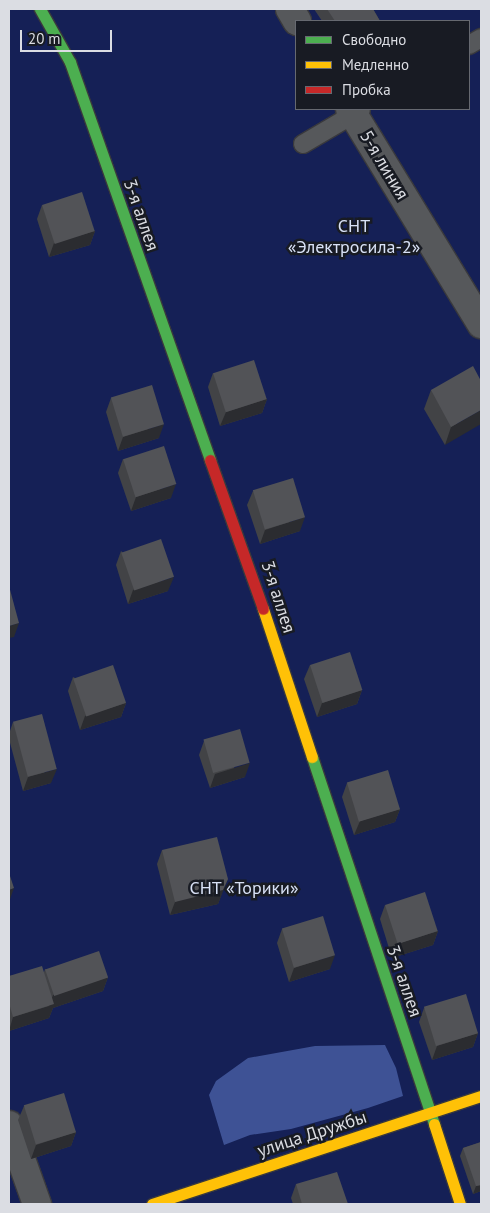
<!DOCTYPE html>
<html>
<head>
<meta charset="utf-8">
<style>
  body { margin:0 }
  #map { position:relative; width:490px; height:1213px; overflow:hidden; background:#1b1c20; font-family:"PT Sans",sans-serif }
  div>[style] { position:absolute }
  .green>* { inset:0; background:#152056 }
  .water>* { inset:0; background:#3e5295 }
  .roads { filter:drop-shadow(1px 0 #39393d) drop-shadow(-1px 0 #39393d) drop-shadow(0 1px #39393d) drop-shadow(0 -1px #39393d) }
  .lane>* { height:18px; margin:-9px; padding:0 9px; transform-origin:9px; border-radius:9px; background:#56585b }
  .street>* { height:28px; margin:-14px; padding:0 14px; transform-origin:14px; border-radius:14px; background:#56585b }
  .fast>* { height:11px; margin:-5.5px; padding:0 5.5px; transform-origin:5.5px; border-radius:5.5px; background:#4caf50 }
  .slow>* { height:11px; margin:-5.5px; padding:0 5.5px; transform-origin:5.5px; border-radius:5.5px; background:#ffc107 }
  .jam>* { height:11px; margin:-5.5px; padding:0 5.5px; transform-origin:5.5px; border-radius:5.5px; background:#c62828 }
  .wall>* { inset:0; background:#424346 }
  .shaded-wall>* { inset:0; background:#2b2c30 }
  .building>* { inset:0; background:#525357; transform-origin:0 0 }
  span { translate:-50% -50%; white-space:nowrap; text-align:center; line-height:1.15; -webkit-text-stroke:5px #181b23; paint-order:stroke }
  .street-label { font-size:18px; color:#dbdde3 }
  .park-label { font-size:18px; color:#d8e1f6 }
  .frame { position:absolute; inset:0; border:10px solid #dbdde3; pointer-events:none }
  .legend { position:absolute; left:295px; top:20px; width:175px; height:90px; box-sizing:border-box; background:#181b23; border:1px solid #666970; margin:0; padding:6px 9px; list-style:none; font-size:15px; color:#dbdde3 }
  .legend li { display:flex; align-items:center; gap:10px; height:25px }
  .legend b { width:25px; border:1px solid #666970 }
  .scale { position:absolute; left:20px; top:30px; width:92px; height:22px; box-sizing:border-box; border:2px solid #dbdde3; border-top:0; padding-left:6px; font-size:15px; line-height:18px; white-space:nowrap; color:#dbdde3; -webkit-text-stroke:4px #181b23; paint-order:stroke }
</style>
</head>
<body>
<div id="map">
  <div class="green">
    <div style="clip-path:polygon(evenodd,9px 9px,481px 9px,481px 1204px,9px 1204px,9px 9px,296px 21px,469px 21px,469px 109px,296px 109px,296px 21px)"></div>
  </div>
  <div class="water">
    <div style="clip-path:polygon(385px 1045px,396px 1068px,403px 1096px,368px 1108px,291px 1129px,250px 1135px,224px 1145px,209px 1095px,216px 1081px,248px 1058px,315px 1046px)"></div>
  </div>
  <div class="roads">
    <div class="lane">
      <div style="left:469px;top:45px;width:14px;rotate:-30deg"></div>
      <div style="left:303px;top:144px;width:67px;rotate:-30.4deg"></div>
    </div>
    <div class="street">
      <div style="left:290px;top:9px;width:14px;rotate:60deg"></div>
      <div style="left:350px;top:109px;width:252px;rotate:58.6deg"></div>
      <div style="left:9px;top:1125px;width:84px;rotate:70.5deg"></div>
    </div>
    <div class="fast">
      <div style="left:40px;top:9px;width:61px;rotate:60.5deg"></div>
      <div style="left:70px;top:62px;width:422px;rotate:70.6deg"></div>
      <div style="left:312px;top:757px;width:387px;rotate:71.6deg"></div>
    </div>
    <div class="slow">
      <div style="left:263px;top:609px;width:156px;rotate:71.7deg"></div>
      <div style="left:434px;top:1124px;width:84px;rotate:72deg"></div>
      <div style="left:152px;top:1204px;width:346px;rotate:-18.2deg"></div>
    </div>
    <div class="jam">
      <div style="left:210px;top:460px;width:158px;rotate:70.4deg"></div>
    </div>
  </div>
  <div class="wall">
    <div style="clip-path:polygon(314px 9px,373px 9px,380px 21px,322px 21px)"></div>
    <div style="clip-path:polygon(42px 205px,95px 231px,90px 245px,49px 257px,37px 219px)"></div>
    <div style="clip-path:polygon(213px 373px,267px 399px,262px 413px,220px 426px,208px 387px)"></div>
    <div style="clip-path:polygon(481px 381px,445px 445px,424px 409px,431px 390px)"></div>
    <div style="clip-path:polygon(111px 398px,159px 438px,118px 451px,106px 412px)"></div>
    <div style="clip-path:polygon(123px 459px,171px 498px,131px 511px,118px 473px)"></div>
    <div style="clip-path:polygon(253px 491px,300px 531px,260px 544px,247px 505px)"></div>
    <div style="clip-path:polygon(121px 551px,168px 591px,128px 604px,116px 565px)"></div>
    <div style="clip-path:polygon(310px 665px,362px 690px,357px 704px,317px 717px,304px 679px)"></div>
    <div style="clip-path:polygon(73px 677px,126px 703px,121px 717px,80px 730px,68px 691px)"></div>
    <div style="clip-path:polygon(13px 722px,51px 783px,23px 791px,9px 739px,9px 734px)"></div>
    <div style="clip-path:polygon(204px 741px,245px 777px,210px 788px,199px 755px)"></div>
    <div style="clip-path:polygon(347px 783px,400px 809px,395px 822px,354px 835px,342px 797px)"></div>
    <div style="clip-path:polygon(162px 850px,222px 893px,218px 904px,170px 915px,157px 864px)"></div>
    <div style="clip-path:polygon(385px 905px,438px 931px,433px 945px,392px 958px,380px 919px)"></div>
    <div style="clip-path:polygon(282px 929px,330px 969px,289px 982px,277px 943px)"></div>
    <div style="clip-path:polygon(45px 969px,108px 977px,103px 991px,53px 1008px,49px 1018px,9px 1031px,9px 976px,44px 972px)"></div>
    <div style="clip-path:polygon(424px 1008px,478px 1033px,473px 1047px,432px 1060px,419px 1022px)"></div>
    <div style="clip-path:polygon(24px 1106px,76px 1132px,71px 1146px,31px 1159px,18px 1120px)"></div>
    <div style="clip-path:polygon(481px 1142px,481px 1191px,473px 1194px,460px 1156px,463px 1148px)"></div>
    <div style="clip-path:polygon(296px 1184px,348px 1204px,293px 1204px,291px 1198px)"></div>
  </div>
  <div class="shaded-wall">
    <div style="clip-path:polygon(95px 231px,90px 245px,49px 257px,54px 243px)"></div>
    <div style="clip-path:polygon(267px 399px,262px 413px,220px 426px,226px 412px)"></div>
    <div style="clip-path:polygon(481px 410px,481px 424px,445px 445px,451px 427px)"></div>
    <div style="clip-path:polygon(164px 424px,159px 438px,118px 451px,123px 437px)"></div>
    <div style="clip-path:polygon(176px 484px,171px 498px,131px 511px,136px 497px)"></div>
    <div style="clip-path:polygon(305px 517px,300px 531px,260px 544px,265px 530px)"></div>
    <div style="clip-path:polygon(174px 577px,168px 591px,128px 604px,133px 590px)"></div>
    <div style="clip-path:polygon(19px 623px,14px 637px,9px 638px,9px 626px)"></div>
    <div style="clip-path:polygon(362px 690px,357px 704px,317px 717px,322px 703px)"></div>
    <div style="clip-path:polygon(126px 703px,121px 717px,80px 730px,85px 716px)"></div>
    <div style="clip-path:polygon(250px 763px,245px 777px,210px 788px,215px 774px)"></div>
    <div style="clip-path:polygon(57px 769px,51px 783px,23px 791px,28px 777px)"></div>
    <div style="clip-path:polygon(400px 809px,395px 822px,354px 835px,360px 821px)"></div>
    <div style="clip-path:polygon(228px 879px,218px 904px,170px 915px,175px 902px)"></div>
    <div style="clip-path:polygon(14px 888px,9px 902px,9px 890px)"></div>
    <div style="clip-path:polygon(438px 931px,433px 945px,392px 958px,397px 944px)"></div>
    <div style="clip-path:polygon(335px 955px,330px 969px,289px 982px,294px 968px)"></div>
    <div style="clip-path:polygon(108px 977px,103px 991px,53px 1008px,49px 1018px,9px 1031px,13px 1017px,49px 1006px,53px 995px)"></div>
    <div style="clip-path:polygon(478px 1033px,473px 1047px,432px 1060px,437px 1046px)"></div>
    <div style="clip-path:polygon(76px 1132px,71px 1146px,31px 1159px,36px 1145px)"></div>
    <div style="clip-path:polygon(481px 1185px,481px 1191px,473px 1194px,476px 1186px)"></div>
  </div>
  <div class="building">
    <div style="clip-path:polygon(327px 9px,373px 9px,380px 21px,335px 21px)"></div>
    <div style="left:82px;top:192px;width:41px;height:42px;rotate:72deg"></div>
    <div style="left:254px;top:360px;width:41px;height:43px;rotate:72deg"></div>
    <div style="clip-path:polygon(473px 366px,481px 381px,481px 410px,451px 427px,431px 390px)"></div>
    <div style="left:152px;top:385px;width:41px;height:43px;rotate:73deg"></div>
    <div style="left:164px;top:446px;width:40px;height:43px;rotate:72deg"></div>
    <div style="left:293px;top:478px;width:41px;height:42px;rotate:73deg"></div>
    <div style="left:161px;top:539px;width:40px;height:42px;rotate:71deg"></div>
    <div style="clip-path:polygon(9px 586px,19px 623px,9px 626px)"></div>
    <div style="left:350px;top:652px;width:40px;height:42px;rotate:72deg"></div>
    <div style="left:113px;top:665px;width:40px;height:42px;rotate:71deg"></div>
    <div style="left:42px;top:714px;width:57px;height:30px;rotate:75deg"></div>
    <div style="left:240px;top:729px;width:35px;height:38px;rotate:74deg"></div>
    <div style="left:388px;top:770px;width:41px;height:43px;rotate:73deg"></div>
    <div style="clip-path:polygon(217px 837px,228px 879px,223px 890px,175px 902px,162px 850px)"></div>
    <div style="clip-path:polygon(9px 873px,14px 888px,9px 890px)"></div>
    <div style="left:425px;top:892px;width:41px;height:42px;rotate:72deg"></div>
    <div style="left:323px;top:916px;width:41px;height:43px;rotate:73deg"></div>
    <div style="left:99px;top:951px;width:28px;height:57px;rotate:71deg"></div>
    <div style="clip-path:polygon(42px 966px,54px 1004px,13px 1017px,9px 1003px,9px 976px)"></div>
    <div style="left:466px;top:994px;width:41px;height:44px;rotate:73deg"></div>
    <div style="left:64px;top:1093px;width:41px;height:42px;rotate:73deg"></div>
    <div style="clip-path:polygon(481px 1142px,481px 1185px,476px 1186px,463px 1148px)"></div>
    <div style="clip-path:polygon(337px 1172px,348px 1204px,302px 1204px,296px 1184px)"></div>
  </div>
  <div class="street-label">
    <span style="left:384px;top:165px;rotate:59deg">5-я линия</span>
    <span style="left:141px;top:215px;rotate:71deg">3-я аллея</span>
    <span style="left:278px;top:597px;rotate:72deg">3-я аллея</span>
    <span style="left:404px;top:981px;rotate:71deg">3-я аллея</span>
    <span style="left:312px;top:1134px;rotate:-18deg">улица Дружбы</span>
  </div>
  <div class="park-label">
    <span style="left:354px;top:237px">СНТ<br>«Электросила-2»</span>
    <span style="left:244px;top:888px">СНТ «Торики»</span>
  </div>
  <div class="frame"></div>
  <ul class="legend">
  <li><b style="height:6px;background:#4caf50"></b>Свободно</li>
  <li><b style="height:6px;background:#ffc107"></b>Медленно</li>
  <li><b style="height:6px;background:#c62828"></b>Пробка</li>
  </ul>
  <div class="scale">20 m</div>
</div>
</body>
</html>
